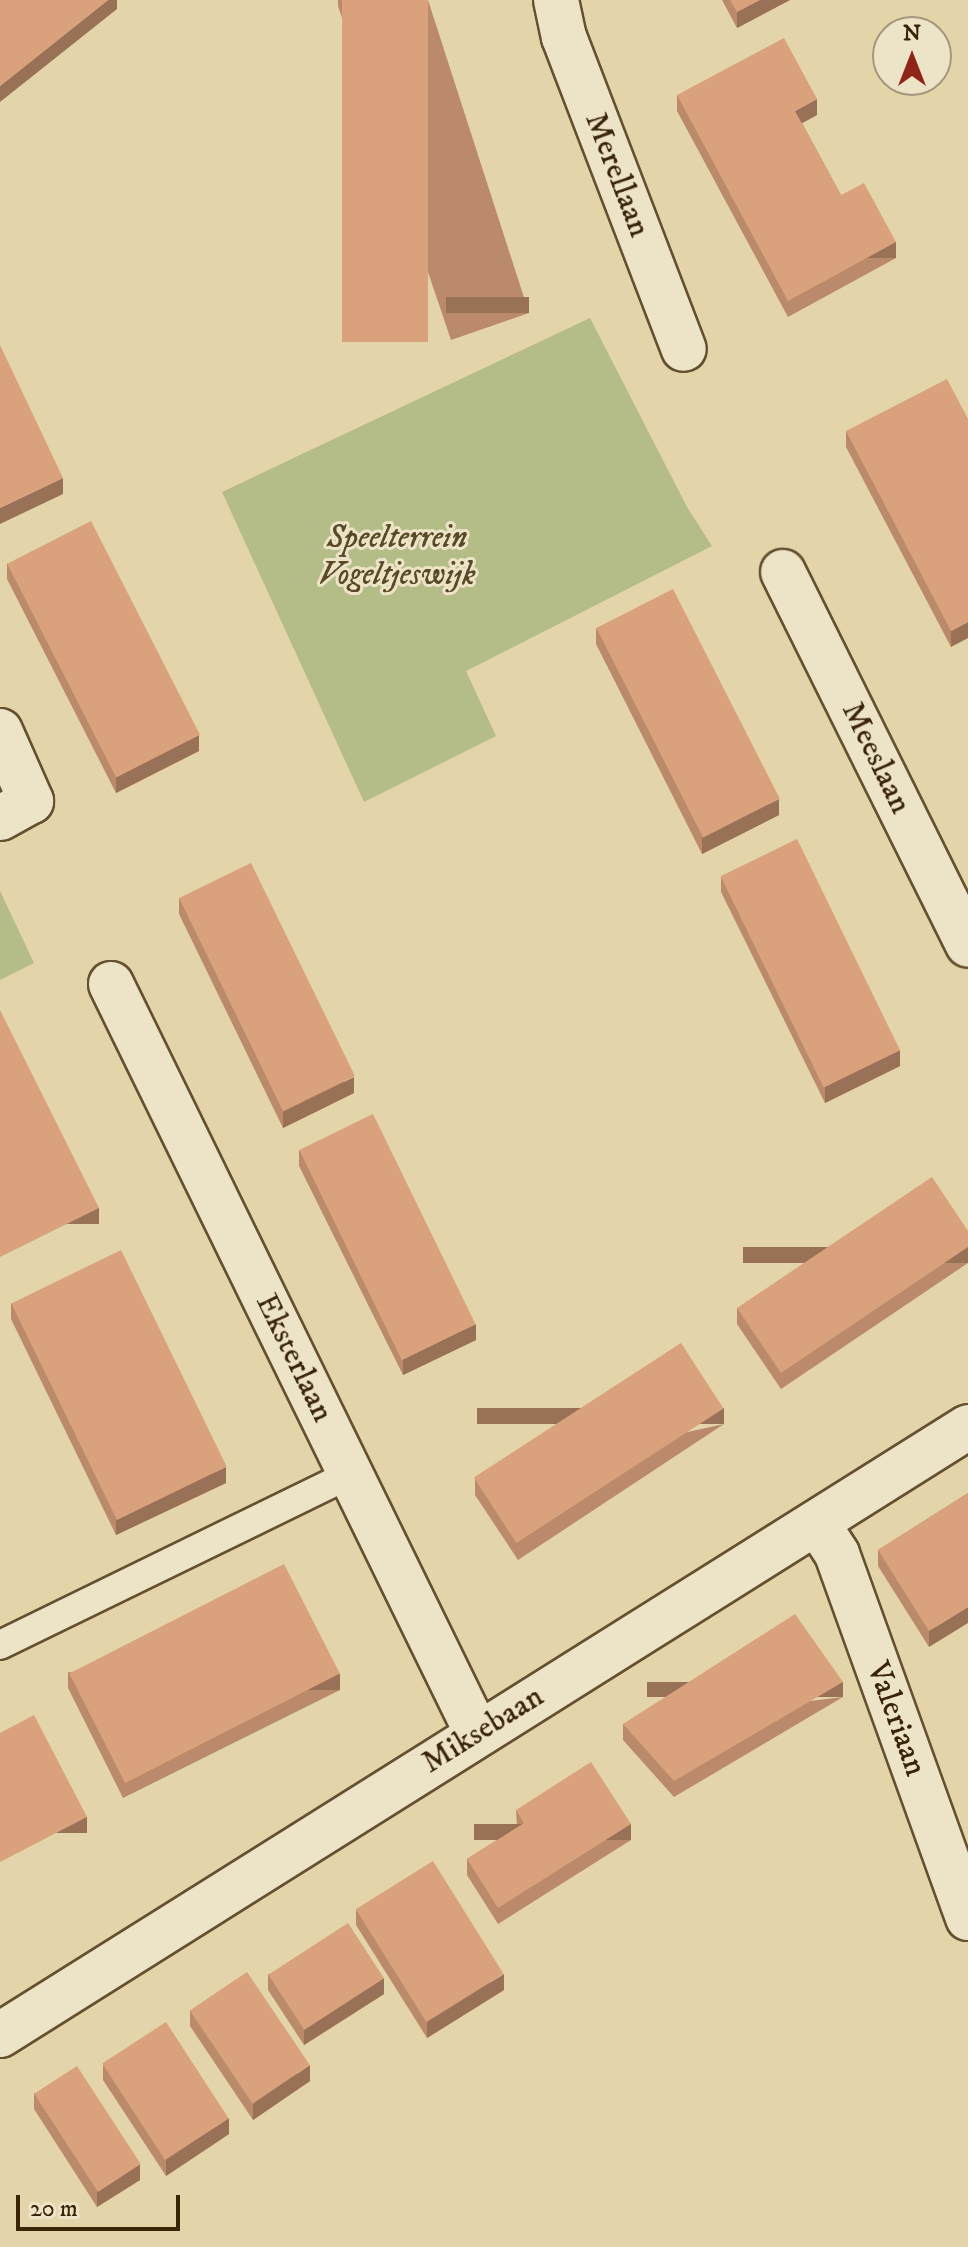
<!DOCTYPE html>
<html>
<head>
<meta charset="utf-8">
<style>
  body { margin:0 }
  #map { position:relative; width:968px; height:2247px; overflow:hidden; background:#e3d4a9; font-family:"IM FELL DW Pica",serif }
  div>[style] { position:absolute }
  .green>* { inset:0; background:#b4bd88 }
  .roads { filter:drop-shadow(2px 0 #64502f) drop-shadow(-2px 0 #64502f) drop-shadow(0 2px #64502f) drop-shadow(0 -2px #64502f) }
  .service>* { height:28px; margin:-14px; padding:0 14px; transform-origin:14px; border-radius:14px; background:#ede3c7 }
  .minor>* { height:44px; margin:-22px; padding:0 22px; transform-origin:22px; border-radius:22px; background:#ede3c7 }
  .tertiary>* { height:44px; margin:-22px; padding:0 22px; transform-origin:22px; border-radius:22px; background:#ede3c7 }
  .wall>* { inset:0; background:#bb8a6b }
  .shaded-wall>* { inset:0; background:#987157; transform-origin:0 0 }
  .building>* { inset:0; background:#d9a17c; transform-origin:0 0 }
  span { translate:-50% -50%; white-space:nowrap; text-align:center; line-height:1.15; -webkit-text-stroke:6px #ede3c7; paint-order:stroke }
  .street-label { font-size:32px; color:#3a2406 }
  .park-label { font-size:32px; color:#584a26; font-style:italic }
  .north { position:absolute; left:872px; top:16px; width:80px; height:80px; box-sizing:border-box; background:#ede3c7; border:2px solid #a5977a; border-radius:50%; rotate:0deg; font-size:22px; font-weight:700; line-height:32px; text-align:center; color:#3a2406 }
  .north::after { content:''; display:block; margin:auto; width:28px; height:36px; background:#8f2418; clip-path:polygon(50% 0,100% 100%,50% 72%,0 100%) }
  .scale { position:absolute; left:16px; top:2195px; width:164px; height:36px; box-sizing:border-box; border:4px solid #3a2406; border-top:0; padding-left:10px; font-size:24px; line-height:28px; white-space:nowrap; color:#3a2406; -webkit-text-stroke:6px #ede3c7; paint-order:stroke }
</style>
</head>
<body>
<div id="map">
  <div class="green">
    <div style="clip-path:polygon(590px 318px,687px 507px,712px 546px,466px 671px,496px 736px,364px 802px,222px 492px)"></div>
    <div style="clip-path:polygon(0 891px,34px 963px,0 980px)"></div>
  </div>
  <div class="roads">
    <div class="service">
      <div style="left:0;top:1645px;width:390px;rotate:-26deg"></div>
    </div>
    <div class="minor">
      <div style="left:556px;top:0;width:38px;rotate:78deg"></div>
      <div style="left:564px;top:37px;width:334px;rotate:69deg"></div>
      <div style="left:783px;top:572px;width:416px;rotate:63.6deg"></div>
      <div style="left:0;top:731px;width:77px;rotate:66.1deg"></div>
      <div style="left:31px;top:801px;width:35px;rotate:151deg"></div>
      <div style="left:111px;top:984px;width:834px;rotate:63.96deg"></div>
      <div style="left:817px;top:1523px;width:37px;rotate:57deg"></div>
      <div style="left:837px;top:1554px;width:387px;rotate:70.2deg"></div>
    </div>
    <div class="tertiary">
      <div style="left:0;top:2035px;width:1143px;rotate:-32.13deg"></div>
    </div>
  </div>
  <div class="wall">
    <div style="clip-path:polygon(338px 0,428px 0,529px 313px,451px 340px,338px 6px)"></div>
    <div style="clip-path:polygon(722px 0,790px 0,737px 28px)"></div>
    <div style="clip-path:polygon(677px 95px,817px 115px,802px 123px,841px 195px,896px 258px,788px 317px,677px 111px)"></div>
    <div style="clip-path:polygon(968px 419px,951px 647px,846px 447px,846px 431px)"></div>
    <div style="clip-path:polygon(7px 563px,199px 751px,116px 793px,7px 579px)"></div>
    <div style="clip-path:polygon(596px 628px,779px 815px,702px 854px,596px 644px)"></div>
    <div style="clip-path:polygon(721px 876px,900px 1066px,825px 1103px,721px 892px)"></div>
    <div style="clip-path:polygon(179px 898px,354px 1093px,283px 1128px,179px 914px)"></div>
    <div style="clip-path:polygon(299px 1150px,476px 1340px,403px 1375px,299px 1166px)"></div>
    <div style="clip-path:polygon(968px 1231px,968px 1263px,781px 1389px,737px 1324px,737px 1308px)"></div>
    <div style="clip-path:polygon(11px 1303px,226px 1483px,116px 1535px,11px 1319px)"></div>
    <div style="clip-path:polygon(724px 1424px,518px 1560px,475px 1495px,475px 1479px)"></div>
    <div style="clip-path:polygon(968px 1493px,929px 1647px,878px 1566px,878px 1550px)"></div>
    <div style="clip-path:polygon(68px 1672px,340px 1690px,123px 1798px,68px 1688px)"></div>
    <div style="clip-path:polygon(843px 1697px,674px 1797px,623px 1740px,623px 1724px)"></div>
    <div style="clip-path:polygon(516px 1810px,631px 1840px,498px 1924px,467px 1875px,467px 1859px,517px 1827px)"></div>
    <div style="clip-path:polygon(356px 1909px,504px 1990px,427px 2038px,356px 1925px)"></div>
    <div style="clip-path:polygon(268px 1974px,384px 1994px,304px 2045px,268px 1990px)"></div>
    <div style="clip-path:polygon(190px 2010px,310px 2081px,253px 2120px,190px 2026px)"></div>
    <div style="clip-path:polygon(103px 2064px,229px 2134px,166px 2176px,103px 2080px)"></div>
    <div style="clip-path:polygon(34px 2093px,140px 2180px,97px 2207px,34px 2109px)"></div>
  </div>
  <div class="shaded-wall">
    <div style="clip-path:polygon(108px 0,117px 0,117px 9px,0 102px,0 86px)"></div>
    <div style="clip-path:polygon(760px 0,790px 0,737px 28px,737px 12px)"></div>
    <div style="clip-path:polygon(817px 99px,817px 115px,795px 127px,795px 111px)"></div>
    <div style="left:896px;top:242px;width:16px;height:123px;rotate:90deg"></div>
    <div style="left:529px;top:297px;width:16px;height:83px;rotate:90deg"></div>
    <div style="clip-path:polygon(63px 478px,63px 494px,0 524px,0 508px)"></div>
    <div style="clip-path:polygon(968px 622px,968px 638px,951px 647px,951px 631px)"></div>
    <div style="clip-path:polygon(199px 735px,199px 751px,116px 793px,116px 777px)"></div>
    <div style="clip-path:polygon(779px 799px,779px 815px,702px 854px,702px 838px)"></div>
    <div style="clip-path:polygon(900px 1050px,900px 1066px,825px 1103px,825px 1087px)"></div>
    <div style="clip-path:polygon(354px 1077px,354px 1093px,283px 1128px,283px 1112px)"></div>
    <div style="left:99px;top:1208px;width:16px;height:110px;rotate:90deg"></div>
    <div style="left:968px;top:1247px;width:16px;height:225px;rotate:90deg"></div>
    <div style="clip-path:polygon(476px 1324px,476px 1340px,403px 1375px,403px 1359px)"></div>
    <div style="left:724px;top:1408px;width:16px;height:247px;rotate:90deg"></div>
    <div style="clip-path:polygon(226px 1467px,226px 1483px,116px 1535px,116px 1520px)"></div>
    <div style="clip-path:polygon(968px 1607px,968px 1623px,929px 1647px,929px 1631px)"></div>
    <div style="left:340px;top:1674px;width:16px;height:242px;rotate:90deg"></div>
    <div style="left:843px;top:1682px;width:15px;height:196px;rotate:90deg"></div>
    <div style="left:87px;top:1817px;width:16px;height:98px;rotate:90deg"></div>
    <div style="left:631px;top:1824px;width:16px;height:157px;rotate:90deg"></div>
    <div style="clip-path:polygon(504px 1974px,504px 1990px,427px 2038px,427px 2022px)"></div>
    <div style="clip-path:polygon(384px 1978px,384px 1994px,304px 2045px,304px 2029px)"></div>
    <div style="clip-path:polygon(310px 2065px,310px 2081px,253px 2120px,253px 2104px)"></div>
    <div style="clip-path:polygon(229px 2118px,229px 2134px,166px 2176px,166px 2160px)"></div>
    <div style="clip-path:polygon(140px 2164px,140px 2180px,97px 2207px,97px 2191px)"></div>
  </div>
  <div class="building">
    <div style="clip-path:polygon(0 0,108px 0,0 86px)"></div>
    <div style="left:342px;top:0;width:86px;height:342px"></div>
    <div style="clip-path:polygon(730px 0,760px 0,737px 12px)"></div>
    <div style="clip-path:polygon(784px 38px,817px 99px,795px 111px,841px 195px,864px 183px,896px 242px,788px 301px,677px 95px)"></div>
    <div style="clip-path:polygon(0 345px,63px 478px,0 508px)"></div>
    <div style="clip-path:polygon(947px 379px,968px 419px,968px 622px,951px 631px,846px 431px)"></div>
    <div style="left:91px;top:521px;width:240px;height:94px;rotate:63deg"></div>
    <div style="left:673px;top:589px;width:235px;height:86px;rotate:63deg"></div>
    <div style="left:797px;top:839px;width:235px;height:85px;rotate:64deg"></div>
    <div style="left:251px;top:863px;width:237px;height:80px;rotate:64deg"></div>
    <div style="clip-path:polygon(0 1010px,99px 1208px,0 1257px)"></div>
    <div style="left:373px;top:1114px;width:234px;height:82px;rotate:64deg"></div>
    <div style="clip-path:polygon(932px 1177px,968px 1231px,968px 1247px,781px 1373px,737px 1308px)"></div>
    <div style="left:121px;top:1250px;width:241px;height:122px;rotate:64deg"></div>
    <div style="left:681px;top:1343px;width:78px;height:247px;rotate:57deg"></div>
    <div style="clip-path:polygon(968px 1493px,968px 1607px,929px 1631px,878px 1550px)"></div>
    <div style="left:284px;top:1564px;width:123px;height:241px;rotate:63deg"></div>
    <div style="clip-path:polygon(795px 1614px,843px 1682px,674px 1781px,623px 1724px)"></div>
    <div style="clip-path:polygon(34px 1715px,87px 1817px,0 1862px,0 1733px)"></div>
    <div style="clip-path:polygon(591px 1762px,631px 1824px,498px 1908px,467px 1859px,524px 1823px,516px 1810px)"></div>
    <div style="left:433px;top:1861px;width:133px;height:91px;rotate:58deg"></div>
    <div style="left:348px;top:1923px;width:66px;height:95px;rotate:57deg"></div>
    <div style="left:247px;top:1972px;width:112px;height:69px;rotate:56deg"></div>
    <div style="left:166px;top:2022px;width:115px;height:76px;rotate:57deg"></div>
    <div style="left:77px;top:2066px;width:117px;height:51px;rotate:57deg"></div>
  </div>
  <div class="street-label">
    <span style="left:617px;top:175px;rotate:69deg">Merellaan</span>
    <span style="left:876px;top:758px;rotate:64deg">Meeslaan</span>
    <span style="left:294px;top:1358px;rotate:64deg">Eksterlaan</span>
    <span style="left:896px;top:1719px;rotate:70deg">Valeriaan</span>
    <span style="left:483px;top:1730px;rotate:-32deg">Miksebaan</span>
  </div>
  <div class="park-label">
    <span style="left:397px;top:557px">Speelterrein<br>Vogeltjeswijk</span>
  </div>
  <div class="north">N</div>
  <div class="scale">20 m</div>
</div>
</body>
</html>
